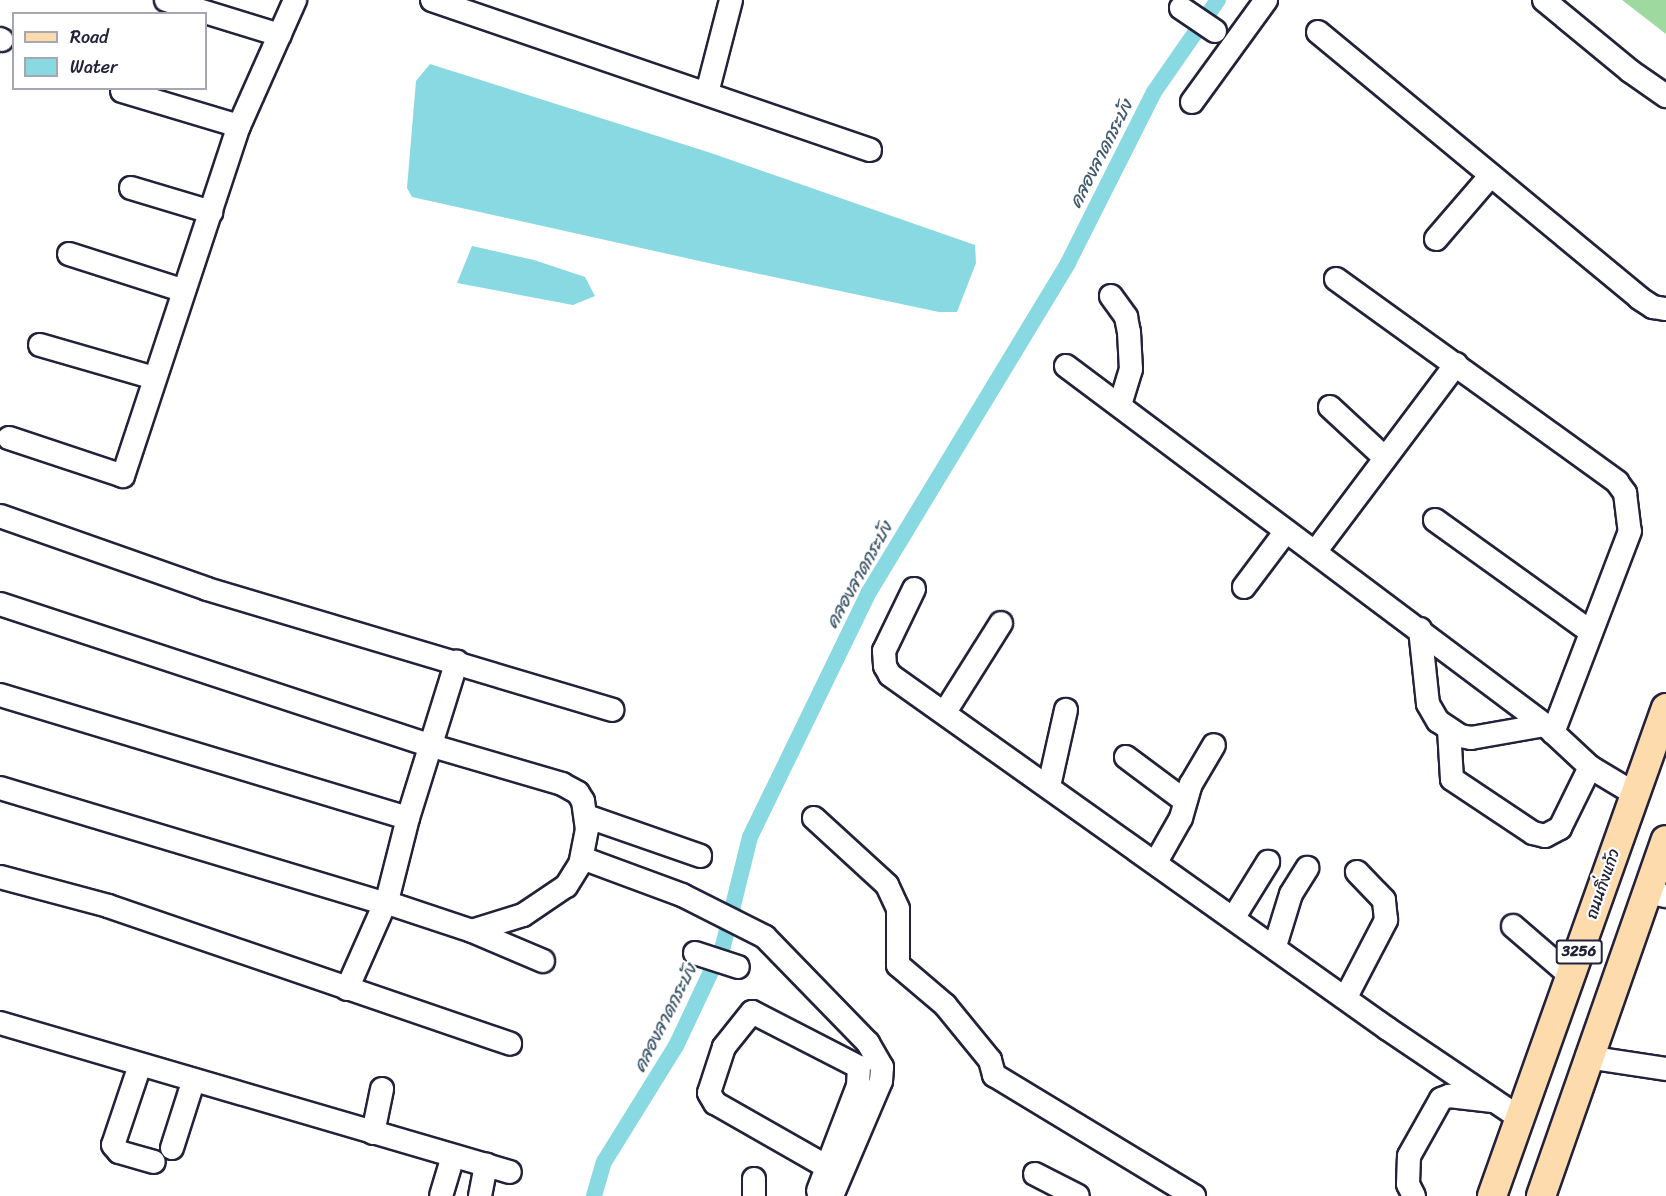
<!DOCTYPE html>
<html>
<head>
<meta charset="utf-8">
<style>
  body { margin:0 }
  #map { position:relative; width:1666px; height:1196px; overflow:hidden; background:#fff; font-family:Sriracha,"Playpen Sans Thai",sans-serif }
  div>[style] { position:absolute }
  .green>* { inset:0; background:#9ed9a0 }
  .water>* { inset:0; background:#88d9e1 }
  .canal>* { height:16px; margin:-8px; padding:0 8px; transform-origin:8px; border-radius:8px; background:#88d9e1 }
  .roads { filter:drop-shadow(2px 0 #22223b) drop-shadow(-2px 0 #22223b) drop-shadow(0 2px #22223b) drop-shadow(0 -2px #22223b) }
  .minor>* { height:22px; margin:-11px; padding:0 11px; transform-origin:11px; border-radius:11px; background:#fff }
  .major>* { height:28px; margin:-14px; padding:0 14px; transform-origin:14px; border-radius:14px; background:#fedbac }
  span { translate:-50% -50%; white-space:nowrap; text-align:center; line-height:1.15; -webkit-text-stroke:4.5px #fff; paint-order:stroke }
  .shield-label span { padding:2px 4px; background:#fff; border:2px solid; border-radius:4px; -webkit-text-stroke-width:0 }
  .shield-label { font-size:15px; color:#22223b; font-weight:700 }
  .street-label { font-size:16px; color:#22223b }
  .water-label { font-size:18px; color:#41596d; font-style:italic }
  .legend { position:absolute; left:12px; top:12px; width:195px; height:78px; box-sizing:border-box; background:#fff; border:2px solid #a7a7b1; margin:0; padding:8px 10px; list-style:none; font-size:18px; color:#22223b }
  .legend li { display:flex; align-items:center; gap:12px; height:30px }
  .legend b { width:30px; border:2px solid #a7a7b1 }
</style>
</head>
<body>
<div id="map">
  <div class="green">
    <div style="clip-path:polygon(1622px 0,1666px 0,1666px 34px)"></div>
  </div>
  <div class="water">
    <div style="clip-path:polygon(430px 64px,711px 153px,975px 245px,976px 263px,957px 312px,939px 312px,722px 266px,412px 197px,407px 188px,416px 81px)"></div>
    <div style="clip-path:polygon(472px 246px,534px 260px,585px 277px,595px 296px,573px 305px,457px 283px)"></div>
  </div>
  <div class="canal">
    <div style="left:594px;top:1196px;width:35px;rotate:-74deg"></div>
    <div style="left:604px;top:1162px;width:137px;rotate:-58.2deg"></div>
    <div style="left:676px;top:1046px;width:110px;rotate:-64.8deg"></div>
    <div style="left:723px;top:946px;width:112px;rotate:-76.1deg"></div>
    <div style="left:750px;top:837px;width:272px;rotate:-64.1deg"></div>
    <div style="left:869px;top:592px;width:385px;rotate:-58.8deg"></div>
    <div style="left:1068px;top:263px;width:191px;rotate:-63.3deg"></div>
    <div style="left:1154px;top:92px;width:112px;rotate:-55.2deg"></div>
  </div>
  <div class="roads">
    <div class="minor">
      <div style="left:166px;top:0;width:119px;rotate:17.1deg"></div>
      <div style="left:432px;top:0;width:463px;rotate:18.9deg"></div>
      <div style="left:1544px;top:0;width:112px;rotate:39.5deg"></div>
      <div style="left:1630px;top:71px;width:44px;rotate:34.8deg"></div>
      <div style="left:1181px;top:8px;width:41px;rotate:34.1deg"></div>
      <div style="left:1318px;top:32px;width:417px;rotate:39.6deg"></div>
      <div style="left:1639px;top:298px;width:17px;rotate:33deg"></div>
      <div style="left:1653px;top:307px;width:13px;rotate:9deg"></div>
      <div style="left:0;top:39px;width:2px;rotate:27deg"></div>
      <div style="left:122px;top:91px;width:122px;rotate:16.7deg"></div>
      <div style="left:707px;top:93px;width:96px;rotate:-75.5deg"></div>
      <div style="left:1192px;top:102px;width:126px;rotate:-54deg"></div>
      <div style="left:131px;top:188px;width:84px;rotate:16.7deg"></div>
      <div style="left:1436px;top:239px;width:84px;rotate:-49.3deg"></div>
      <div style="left:69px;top:254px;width:119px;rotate:17.7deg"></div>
      <div style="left:1336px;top:279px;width:347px;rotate:35.8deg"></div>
      <div style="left:1617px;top:482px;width:14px;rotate:54deg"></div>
      <div style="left:1625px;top:493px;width:38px;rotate:83deg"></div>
      <div style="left:1630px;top:531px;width:216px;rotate:110.9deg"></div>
      <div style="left:1111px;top:296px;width:26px;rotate:54deg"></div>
      <div style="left:1126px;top:317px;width:15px;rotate:79deg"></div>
      <div style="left:1129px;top:332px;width:37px;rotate:87deg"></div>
      <div style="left:1131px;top:369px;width:37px;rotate:107deg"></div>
      <div style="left:40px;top:345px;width:119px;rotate:16.1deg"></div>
      <div style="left:1066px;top:366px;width:599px;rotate:36.85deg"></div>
      <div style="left:1545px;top:725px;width:62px;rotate:43deg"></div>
      <div style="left:1590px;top:767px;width:52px;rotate:31deg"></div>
      <div style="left:1330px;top:407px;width:75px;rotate:42.8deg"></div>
      <div style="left:9px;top:438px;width:120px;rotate:18.4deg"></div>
      <div style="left:123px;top:476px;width:369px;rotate:-71.7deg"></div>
      <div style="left:239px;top:126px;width:138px;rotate:-66deg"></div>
      <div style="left:0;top:516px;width:219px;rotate:19.4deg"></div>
      <div style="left:207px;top:589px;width:423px;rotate:16.6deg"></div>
      <div style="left:1435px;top:520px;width:192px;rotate:35.7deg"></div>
      <div style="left:1315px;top:552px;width:235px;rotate:-53.1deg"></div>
      <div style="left:1244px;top:587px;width:70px;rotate:-53.1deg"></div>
      <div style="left:914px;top:589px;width:69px;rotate:115.8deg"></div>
      <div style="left:884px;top:651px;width:15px;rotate:86deg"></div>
      <div style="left:885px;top:666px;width:10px;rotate:61deg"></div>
      <div style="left:890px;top:675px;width:611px;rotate:35.41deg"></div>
      <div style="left:1388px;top:1029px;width:159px;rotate:34deg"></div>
      <div style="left:0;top:604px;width:452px;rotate:18.2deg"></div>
      <div style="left:429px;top:745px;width:139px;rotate:16.3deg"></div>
      <div style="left:562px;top:784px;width:18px;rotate:29deg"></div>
      <div style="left:578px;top:793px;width:9px;rotate:58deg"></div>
      <div style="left:583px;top:801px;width:28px;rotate:82deg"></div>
      <div style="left:587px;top:829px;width:36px;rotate:101deg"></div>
      <div style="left:580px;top:864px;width:26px;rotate:122deg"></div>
      <div style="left:566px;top:886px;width:52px;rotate:146deg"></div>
      <div style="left:523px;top:915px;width:53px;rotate:162.6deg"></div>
      <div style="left:1420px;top:629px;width:75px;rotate:83.9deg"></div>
      <div style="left:1428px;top:704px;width:20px;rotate:60deg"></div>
      <div style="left:1438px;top:721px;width:27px;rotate:34deg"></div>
      <div style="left:1460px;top:736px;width:11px;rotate:10deg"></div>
      <div style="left:1471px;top:738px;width:75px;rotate:-10deg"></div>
      <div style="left:0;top:695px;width:426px;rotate:16.8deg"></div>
      <div style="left:945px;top:712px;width:105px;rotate:-57.8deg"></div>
      <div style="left:1449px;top:729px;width:50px;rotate:86.6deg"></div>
      <div style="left:1452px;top:779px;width:97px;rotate:33.7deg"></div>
      <div style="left:1533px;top:833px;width:12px;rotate:14deg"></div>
      <div style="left:1545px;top:836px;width:17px;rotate:-28deg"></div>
      <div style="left:1560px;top:828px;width:68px;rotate:-63.8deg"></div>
      <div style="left:1126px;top:757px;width:74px;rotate:36.7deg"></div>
      <div style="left:1049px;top:786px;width:78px;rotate:-77.4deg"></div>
      <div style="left:0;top:788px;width:393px;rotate:16.7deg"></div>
      <div style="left:586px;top:816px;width:121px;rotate:19.3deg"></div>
      <div style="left:814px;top:818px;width:99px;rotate:42.5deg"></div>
      <div style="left:887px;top:885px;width:26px;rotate:65deg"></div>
      <div style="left:898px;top:909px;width:56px;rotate:90deg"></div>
      <div style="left:898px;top:965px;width:62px;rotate:40.4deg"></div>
      <div style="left:945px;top:1005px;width:71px;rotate:50.7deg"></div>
      <div style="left:990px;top:1060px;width:16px;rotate:75deg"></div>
      <div style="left:994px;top:1075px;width:234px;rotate:31.2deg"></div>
      <div style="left:582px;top:858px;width:107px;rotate:20.3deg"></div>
      <div style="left:682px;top:895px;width:93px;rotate:26.8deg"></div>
      <div style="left:765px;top:937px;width:148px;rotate:45.8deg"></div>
      <div style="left:868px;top:1043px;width:28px;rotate:60deg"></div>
      <div style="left:882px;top:1067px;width:14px;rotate:94deg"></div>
      <div style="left:881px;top:1081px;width:125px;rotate:113.1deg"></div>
      <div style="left:1156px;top:862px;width:51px;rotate:-60.4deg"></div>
      <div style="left:1181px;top:818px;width:35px;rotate:-74deg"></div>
      <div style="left:1191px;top:784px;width:45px;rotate:-59.5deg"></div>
      <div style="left:0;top:877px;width:112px;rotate:15deg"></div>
      <div style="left:108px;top:906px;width:425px;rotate:18.9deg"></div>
      <div style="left:1648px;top:892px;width:18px;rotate:13deg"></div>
      <div style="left:389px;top:893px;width:77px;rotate:-75.8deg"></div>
      <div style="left:408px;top:818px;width:164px;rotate:-72.7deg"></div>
      <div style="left:394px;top:905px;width:82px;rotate:18.4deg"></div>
      <div style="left:472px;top:931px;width:77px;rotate:22.9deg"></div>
      <div style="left:1234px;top:917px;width:65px;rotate:-58.3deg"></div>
      <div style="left:1513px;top:926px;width:77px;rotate:40.8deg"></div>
      <div style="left:1275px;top:946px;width:54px;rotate:-72.9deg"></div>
      <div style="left:1291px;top:894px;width:31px;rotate:-58deg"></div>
      <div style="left:695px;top:953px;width:45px;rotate:18deg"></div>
      <div style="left:347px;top:989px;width:86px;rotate:-66.1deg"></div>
      <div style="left:1346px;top:997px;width:87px;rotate:-62.5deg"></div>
      <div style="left:1386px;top:920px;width:20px;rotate:-96deg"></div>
      <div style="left:1384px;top:900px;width:39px;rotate:-134deg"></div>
      <div style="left:0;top:1023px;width:531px;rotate:16.29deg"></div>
      <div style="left:1587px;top:1057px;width:80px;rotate:8.6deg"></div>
      <div style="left:140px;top:1065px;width:84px;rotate:108.6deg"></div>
      <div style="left:113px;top:1145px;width:9px;rotate:49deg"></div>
      <div style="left:119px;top:1152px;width:36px;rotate:16deg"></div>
      <div style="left:373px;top:1133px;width:45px;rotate:-78.4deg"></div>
      <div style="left:172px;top:1148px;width:69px;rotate:-72.3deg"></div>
      <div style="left:1035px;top:1174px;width:48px;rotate:27.1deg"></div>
      <div style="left:754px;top:1179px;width:17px;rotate:90deg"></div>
      <div style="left:818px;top:1191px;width:26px;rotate:-69deg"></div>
      <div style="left:827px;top:1167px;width:87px;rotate:-69.1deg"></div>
      <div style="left:858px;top:1086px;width:19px;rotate:-87deg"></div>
      <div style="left:859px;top:1067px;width:120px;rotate:-152.8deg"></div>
      <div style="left:752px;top:1012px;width:45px;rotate:128.7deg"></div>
      <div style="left:724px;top:1047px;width:48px;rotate:108.1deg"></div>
      <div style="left:709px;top:1093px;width:12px;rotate:59deg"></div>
      <div style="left:715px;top:1103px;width:129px;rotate:29.7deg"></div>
      <div style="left:441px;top:1196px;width:42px;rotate:-73.3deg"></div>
      <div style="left:480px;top:1196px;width:32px;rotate:-79deg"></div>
      <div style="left:1414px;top:1196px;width:13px;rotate:-117deg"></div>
      <div style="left:1408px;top:1184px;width:28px;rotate:-88deg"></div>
      <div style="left:1409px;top:1156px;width:65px;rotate:-60.7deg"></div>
      <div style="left:1441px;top:1099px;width:9px;rotate:-21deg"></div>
      <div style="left:1449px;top:1096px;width:44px;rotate:6.5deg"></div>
    </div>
    <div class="major">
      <div style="left:1492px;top:1196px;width:518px;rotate:-70.38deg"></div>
      <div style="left:1541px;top:1196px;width:377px;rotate:-70.7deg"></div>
    </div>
  </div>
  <div class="shield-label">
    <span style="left:1579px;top:952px">3256</span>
  </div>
  <div class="street-label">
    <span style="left:1603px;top:884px;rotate:-71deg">ถนนกิ่งแก้ว</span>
  </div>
  <div class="water-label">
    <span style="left:1101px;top:154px;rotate:-63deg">คลองลาดกระบัง</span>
    <span style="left:859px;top:575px;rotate:-61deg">คลองลาดกระบัง</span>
    <span style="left:665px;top:1018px;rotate:-63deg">คลองลาดกระบัง</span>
  </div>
  <ul class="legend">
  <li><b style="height:8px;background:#fedbac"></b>Road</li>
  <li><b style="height:16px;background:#88d9e1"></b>Water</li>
  </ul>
</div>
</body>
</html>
